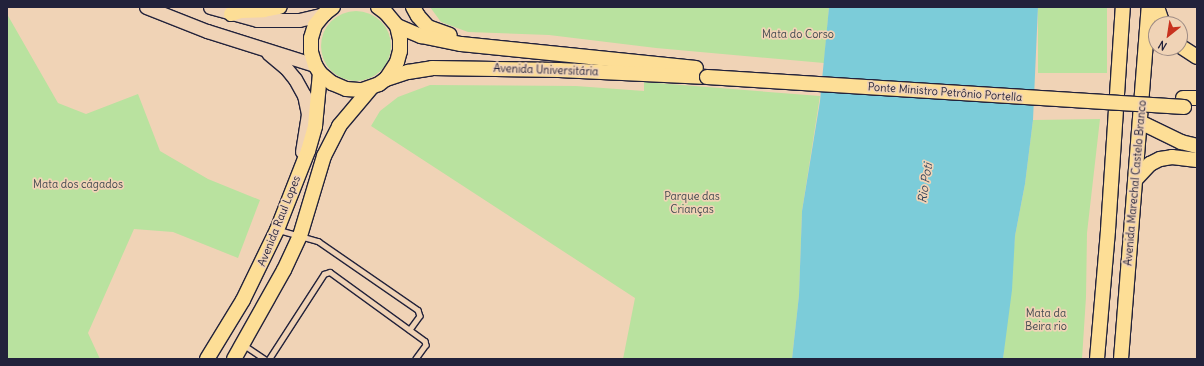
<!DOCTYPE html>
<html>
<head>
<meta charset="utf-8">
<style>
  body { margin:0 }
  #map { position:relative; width:1204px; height:366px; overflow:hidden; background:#f0d3b6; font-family:Delius,sans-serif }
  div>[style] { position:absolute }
  .green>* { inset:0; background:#b9e29f; transform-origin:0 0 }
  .round { border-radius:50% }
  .water>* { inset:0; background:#7cccd9 }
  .roads { filter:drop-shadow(1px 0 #22223b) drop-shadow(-1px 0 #22223b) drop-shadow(0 1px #22223b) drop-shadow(0 -1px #22223b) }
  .service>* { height:4.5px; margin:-2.25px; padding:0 2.25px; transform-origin:2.25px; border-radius:2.25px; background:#f0d3b6 }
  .secondary>* { height:13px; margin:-6.5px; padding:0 6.5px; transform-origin:6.5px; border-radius:6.5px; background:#f0d3b6 }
  .primary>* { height:14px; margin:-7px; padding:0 7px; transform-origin:7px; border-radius:7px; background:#fdde96 }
  .bridges { filter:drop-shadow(1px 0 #22223b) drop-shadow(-1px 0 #22223b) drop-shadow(0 1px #22223b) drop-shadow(0 -1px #22223b) }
  .primary-bridge>* { height:14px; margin:-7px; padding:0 7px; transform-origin:7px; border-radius:7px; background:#fdde96 }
  span { translate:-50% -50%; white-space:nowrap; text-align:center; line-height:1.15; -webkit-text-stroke:3.5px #f0d3b6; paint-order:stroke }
  .park-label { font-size:11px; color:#40484f }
  .street-label { font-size:11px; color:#22223b }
  .water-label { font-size:12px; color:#34445b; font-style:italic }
  .frame { position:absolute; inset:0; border:8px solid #22223b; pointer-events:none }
  .north { position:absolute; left:1148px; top:16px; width:40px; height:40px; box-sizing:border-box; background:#f0d3b6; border:1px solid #9e8c85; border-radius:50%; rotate:210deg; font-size:11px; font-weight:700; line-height:16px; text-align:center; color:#22223b }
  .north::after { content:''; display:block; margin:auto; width:14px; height:18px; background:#c8321e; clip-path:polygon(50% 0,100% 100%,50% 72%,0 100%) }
</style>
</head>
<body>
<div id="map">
  <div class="green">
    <div style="clip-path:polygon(430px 7px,829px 7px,824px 63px,656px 48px,549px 35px,468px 32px,441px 22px)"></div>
    <div style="left:1038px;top:7px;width:69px;height:66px"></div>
    <div class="round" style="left:321px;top:11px;width:70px;height:70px"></div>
    <div style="clip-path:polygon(7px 14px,58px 103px,86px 114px,138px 94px,160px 151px,208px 179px,260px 200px,238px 258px,173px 232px,134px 229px,88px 333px,100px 359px,7px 359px)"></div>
    <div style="clip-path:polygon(644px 82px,820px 96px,802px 211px,799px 295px,792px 359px,623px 359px,635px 298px,371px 126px,380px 111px,398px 97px,430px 85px,576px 86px,644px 91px)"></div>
    <div style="clip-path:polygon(1100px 119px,1087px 233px,1086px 297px,1082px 359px,1003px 359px,1015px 236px,1025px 184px,1033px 120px)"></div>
  </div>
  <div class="water">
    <div style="clip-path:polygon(829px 7px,1038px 7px,1033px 120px,1025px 184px,1015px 236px,1012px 290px,1003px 359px,792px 359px,799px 295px,802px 211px,820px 101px)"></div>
  </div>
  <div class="roads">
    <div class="service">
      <div style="left:279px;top:230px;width:41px;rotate:15.8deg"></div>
      <div style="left:318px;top:241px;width:121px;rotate:34.6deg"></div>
      <div style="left:418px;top:310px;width:6px;rotate:72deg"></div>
      <div style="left:420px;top:316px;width:17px;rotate:126deg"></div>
      <div style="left:244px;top:345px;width:25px;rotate:34deg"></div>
      <div style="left:269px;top:359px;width:101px;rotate:-57.1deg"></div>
      <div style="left:324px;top:274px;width:6px;rotate:-18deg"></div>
      <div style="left:330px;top:272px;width:117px;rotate:36deg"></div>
      <div style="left:425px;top:341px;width:4px;rotate:76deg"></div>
      <div style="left:426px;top:345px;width:17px;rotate:126deg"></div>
    </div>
    <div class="secondary">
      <div style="left:146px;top:7px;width:66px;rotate:21.5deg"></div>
      <div style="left:207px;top:31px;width:113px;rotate:17.5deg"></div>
      <div style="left:210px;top:7px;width:49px;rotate:15.5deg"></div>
      <div style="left:257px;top:20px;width:42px"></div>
      <div style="left:299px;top:20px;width:26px;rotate:-13deg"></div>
      <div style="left:268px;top:53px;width:23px;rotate:40deg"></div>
      <div style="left:286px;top:68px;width:14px;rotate:51deg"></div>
      <div style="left:295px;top:79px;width:18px;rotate:61deg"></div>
      <div style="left:304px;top:95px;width:19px;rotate:78deg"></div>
      <div style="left:308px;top:114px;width:38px;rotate:99deg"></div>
    </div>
    <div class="primary">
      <div style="left:333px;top:7px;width:11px;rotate:142deg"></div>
      <div style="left:324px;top:14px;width:14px;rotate:129deg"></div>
      <div style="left:315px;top:25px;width:14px;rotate:107deg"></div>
      <div style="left:311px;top:38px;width:14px;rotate:90deg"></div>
      <div style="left:311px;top:52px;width:14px;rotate:73deg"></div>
      <div style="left:315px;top:65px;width:9px;rotate:58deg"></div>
      <div style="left:320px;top:73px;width:16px;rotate:40deg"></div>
      <div style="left:332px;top:83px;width:15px;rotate:23deg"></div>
      <div style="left:346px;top:89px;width:16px;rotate:4deg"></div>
      <div style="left:362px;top:90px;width:18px;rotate:-19deg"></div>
      <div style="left:379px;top:84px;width:9px;rotate:-36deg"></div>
      <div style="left:386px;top:79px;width:20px;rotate:-57deg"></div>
      <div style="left:397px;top:62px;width:11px;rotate:-75deg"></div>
      <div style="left:400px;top:51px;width:12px;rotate:-90deg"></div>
      <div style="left:400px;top:39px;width:13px;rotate:-103deg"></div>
      <div style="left:397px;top:26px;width:17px;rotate:-130deg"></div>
      <div style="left:386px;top:13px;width:10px;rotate:-143deg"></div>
      <div style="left:413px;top:7px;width:10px;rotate:61deg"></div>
      <div style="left:418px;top:16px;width:15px;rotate:48deg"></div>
      <div style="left:428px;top:27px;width:23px;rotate:20deg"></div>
      <div style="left:1157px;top:7px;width:18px;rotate:71deg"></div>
      <div style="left:231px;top:14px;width:10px;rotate:-17deg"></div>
      <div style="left:241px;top:11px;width:23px;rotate:-2deg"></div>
      <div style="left:264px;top:10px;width:16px;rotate:-11deg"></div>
      <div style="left:397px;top:26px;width:26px;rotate:23deg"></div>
      <div style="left:421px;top:36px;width:41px;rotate:11.3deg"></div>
      <div style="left:461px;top:44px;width:236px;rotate:5.8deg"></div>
      <div style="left:1180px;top:46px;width:20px;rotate:33deg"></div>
      <div style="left:386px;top:79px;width:23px;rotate:-18deg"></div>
      <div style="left:408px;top:72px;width:24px;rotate:-9deg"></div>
      <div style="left:432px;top:68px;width:127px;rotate:0.9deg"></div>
      <div style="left:559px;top:70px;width:148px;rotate:2.7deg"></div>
      <div style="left:1183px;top:98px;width:14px"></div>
      <div style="left:1140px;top:122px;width:46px;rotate:26deg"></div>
      <div style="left:1181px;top:142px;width:16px;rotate:14deg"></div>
      <div style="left:1136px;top:179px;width:21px;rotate:-47deg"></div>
      <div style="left:1150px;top:164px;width:11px;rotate:-27deg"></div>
      <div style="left:1160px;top:159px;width:12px;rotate:-9deg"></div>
      <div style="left:1172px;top:157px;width:25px;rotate:7deg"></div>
      <div style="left:207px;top:359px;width:69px;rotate:-58.6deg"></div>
      <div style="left:243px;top:300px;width:78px;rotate:-64.1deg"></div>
      <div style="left:277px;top:230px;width:85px;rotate:-68.6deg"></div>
      <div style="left:308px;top:151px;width:26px;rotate:-74deg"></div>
      <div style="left:315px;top:126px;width:53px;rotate:-84.6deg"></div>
      <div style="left:234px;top:359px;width:102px;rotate:-60.7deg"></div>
      <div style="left:284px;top:270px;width:38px;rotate:-65deg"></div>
      <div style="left:300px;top:236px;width:84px;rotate:-73.3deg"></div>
      <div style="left:324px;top:156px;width:34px;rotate:-63deg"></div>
      <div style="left:339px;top:126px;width:50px;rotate:-49.9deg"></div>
      <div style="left:1097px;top:359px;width:129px;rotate:-85.1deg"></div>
      <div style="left:1108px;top:230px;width:224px;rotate:-86.2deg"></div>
      <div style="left:1121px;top:359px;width:353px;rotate:-85.5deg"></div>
    </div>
  </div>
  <div class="bridges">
    <div class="primary-bridge">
      <div style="left:707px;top:77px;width:478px;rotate:3.6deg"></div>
    </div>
  </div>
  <div class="park-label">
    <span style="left:798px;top:34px">Mata do Corso</span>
    <span style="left:78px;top:184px">Mata dos cágados</span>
    <span style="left:692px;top:203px">Parque das<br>Crianças</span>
    <span style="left:1046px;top:320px">Mata da<br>Beira rio</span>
  </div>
  <div class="street-label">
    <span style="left:546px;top:70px;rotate:2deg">Avenida Universitária</span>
    <span style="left:945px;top:92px;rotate:4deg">Ponte Ministro Petrônio Portella</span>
    <span style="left:1135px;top:183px;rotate:-85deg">Avenida Marechal Castelo Branco</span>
    <span style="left:279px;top:221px;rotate:-68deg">Avenida Raul Lopes</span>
  </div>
  <div class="water-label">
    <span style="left:925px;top:183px;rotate:-81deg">Rio Poti</span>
  </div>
  <div class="frame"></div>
  <div class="north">N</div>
</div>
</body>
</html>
